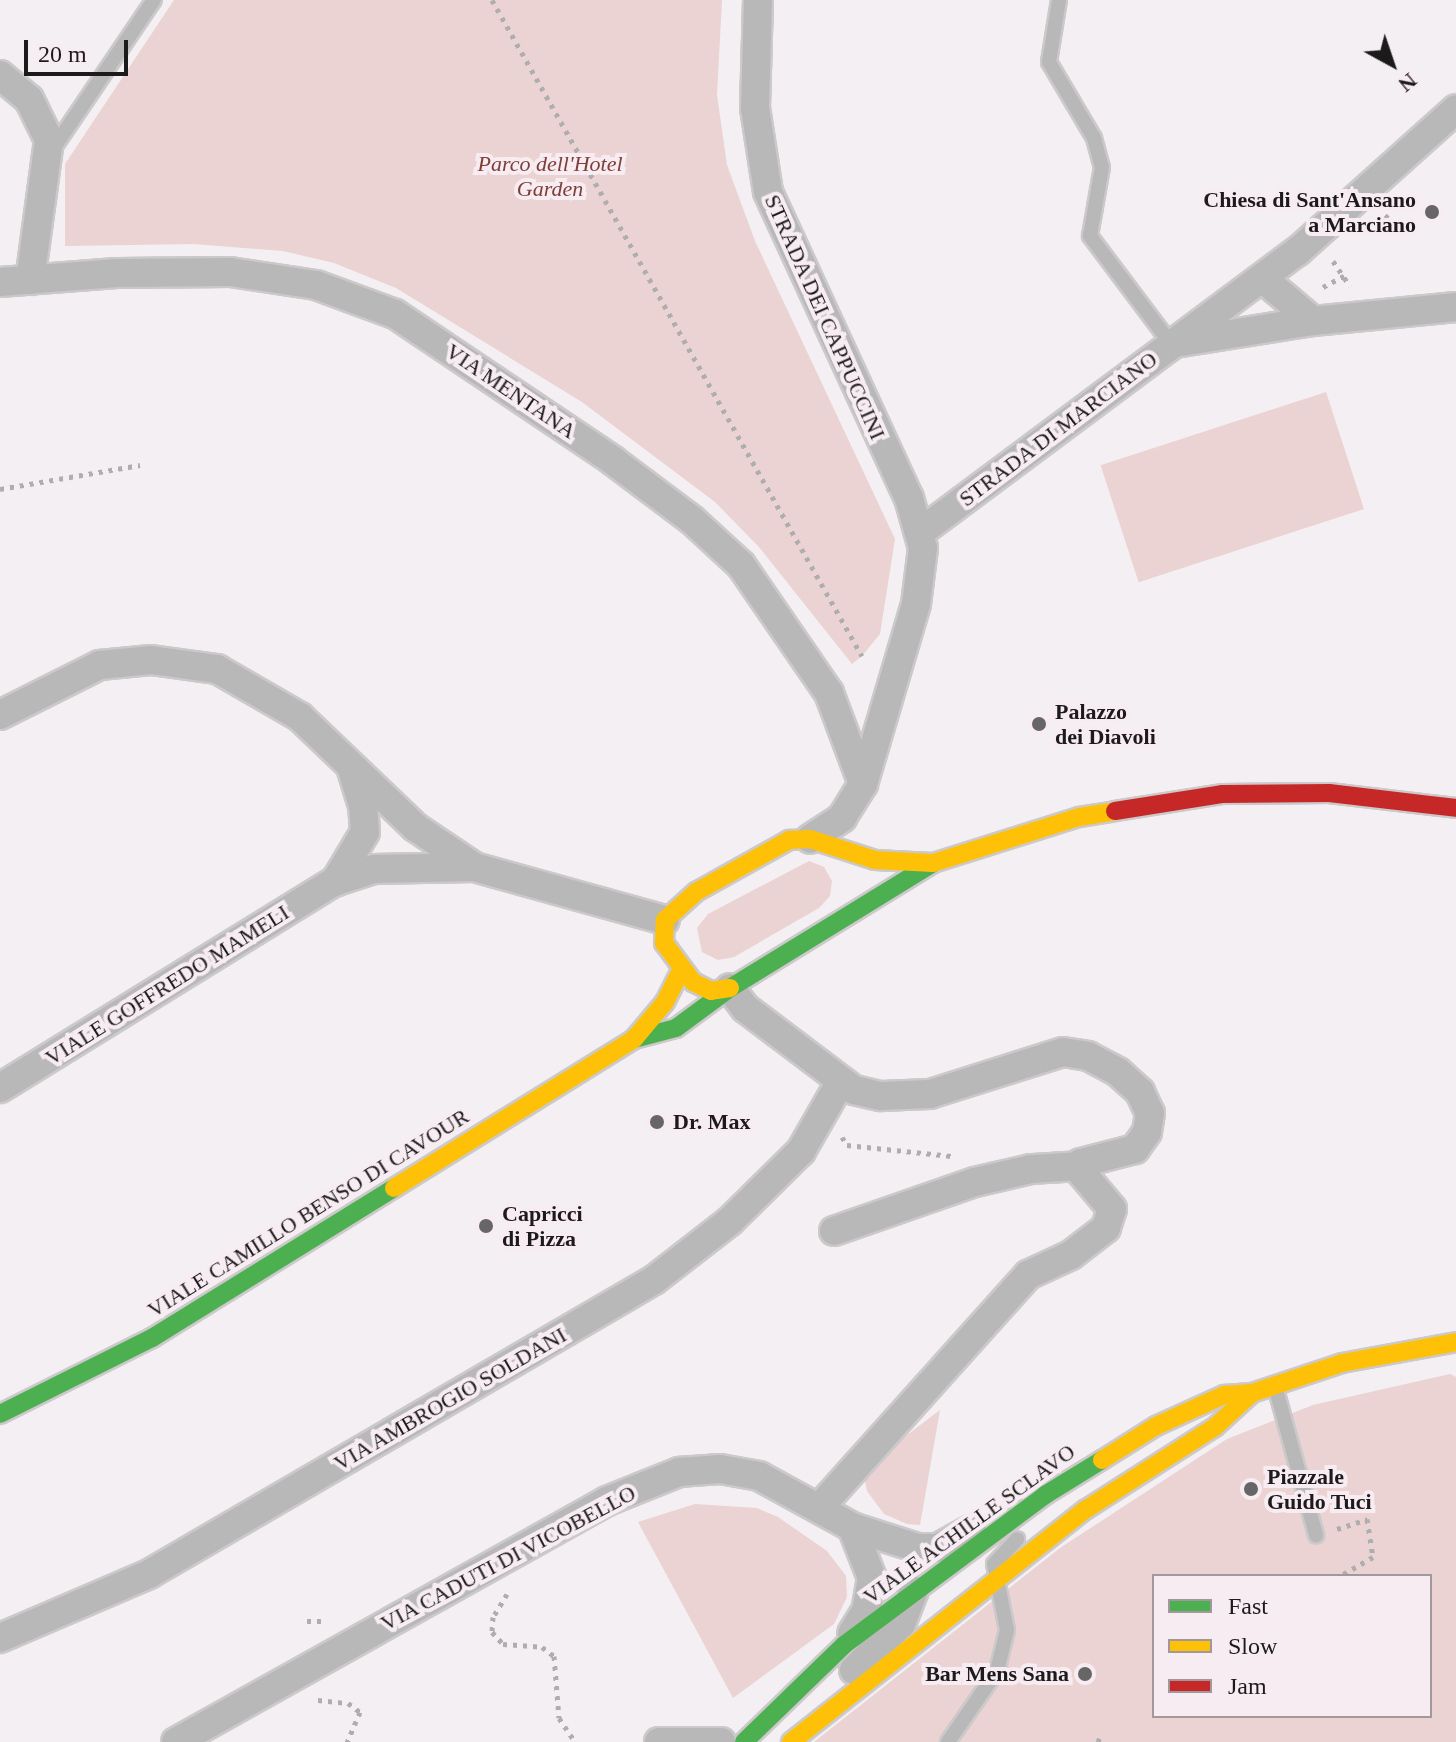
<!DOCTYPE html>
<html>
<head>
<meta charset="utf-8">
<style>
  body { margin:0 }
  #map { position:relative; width:1456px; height:1742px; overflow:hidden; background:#f4eff2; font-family:"Times New Roman",serif }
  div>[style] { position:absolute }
  .green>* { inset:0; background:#ead3d2; transform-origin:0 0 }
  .path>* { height:5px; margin-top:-2.5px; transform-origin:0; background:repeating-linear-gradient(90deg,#afaeae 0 4px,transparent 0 10px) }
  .roads { filter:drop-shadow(2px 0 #ccc9cb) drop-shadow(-2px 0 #ccc9cb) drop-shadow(0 2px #ccc9cb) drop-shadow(0 -2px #ccc9cb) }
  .lane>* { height:14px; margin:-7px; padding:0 7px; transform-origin:7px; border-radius:7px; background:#b9b8b8 }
  .street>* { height:28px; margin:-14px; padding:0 14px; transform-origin:14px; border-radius:14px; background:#b9b8b8 }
  .fast>* { height:18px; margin:-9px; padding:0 9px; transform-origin:9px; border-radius:9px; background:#4caf50 }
  .slow>* { height:18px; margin:-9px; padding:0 9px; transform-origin:9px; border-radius:9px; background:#ffc107 }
  .jam>* { height:18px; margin:-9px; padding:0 9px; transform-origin:9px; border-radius:9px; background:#c62828 }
  .dots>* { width:22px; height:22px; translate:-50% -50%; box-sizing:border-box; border:4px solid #f7ecf2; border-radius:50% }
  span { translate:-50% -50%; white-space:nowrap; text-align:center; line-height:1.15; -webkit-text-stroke:8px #f7ecf2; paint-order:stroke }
  .park-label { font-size:22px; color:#7f3e38; font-style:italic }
  .poi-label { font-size:22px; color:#1d1a1c; font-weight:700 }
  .right { translate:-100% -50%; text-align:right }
  .left { translate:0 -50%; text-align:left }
  .street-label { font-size:22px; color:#1d1a1c }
  .legend { position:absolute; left:1152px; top:1574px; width:280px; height:144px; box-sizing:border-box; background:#f7ecf2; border:2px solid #a0989c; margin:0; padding:10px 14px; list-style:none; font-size:24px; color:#1d1a1c }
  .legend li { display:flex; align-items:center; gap:16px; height:40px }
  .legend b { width:40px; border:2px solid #a0989c }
  .north { position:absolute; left:1352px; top:24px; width:80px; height:80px; -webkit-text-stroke:6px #f7ecf2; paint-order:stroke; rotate:140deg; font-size:22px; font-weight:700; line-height:32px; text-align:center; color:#1d1a1c }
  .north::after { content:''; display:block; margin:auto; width:28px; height:36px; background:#1d1a1c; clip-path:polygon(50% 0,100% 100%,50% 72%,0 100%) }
  .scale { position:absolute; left:24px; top:40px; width:104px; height:36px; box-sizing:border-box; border:4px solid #1d1a1c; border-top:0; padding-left:10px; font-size:24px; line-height:28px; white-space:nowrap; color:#1d1a1c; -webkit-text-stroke:6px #f7ecf2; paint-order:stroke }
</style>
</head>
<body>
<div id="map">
  <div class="green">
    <div style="clip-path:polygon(174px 0,722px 0,717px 95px,727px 165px,755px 241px,895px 539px,880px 634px,862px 656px,852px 664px,759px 547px,715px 502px,582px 402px,396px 288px,334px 263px,283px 251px,194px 244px,65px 246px,65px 164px)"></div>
    <div style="left:1326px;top:392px;width:123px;height:237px;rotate:72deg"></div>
    <div style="clip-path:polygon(809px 861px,824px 867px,832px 881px,830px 896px,819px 908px,734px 957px,718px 960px,702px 952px,697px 928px,708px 914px)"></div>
    <div style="clip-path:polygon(evenodd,1450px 1374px,1456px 1377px,1456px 1742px,814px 1742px,1060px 1548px,1227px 1439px,1313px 1405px,1450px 1374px,1154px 1576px,1430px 1576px,1430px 1716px,1154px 1716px,1154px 1576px)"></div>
    <div style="clip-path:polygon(940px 1410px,920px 1525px,907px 1524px,884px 1514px,867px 1491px,864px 1475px,886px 1451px)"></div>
    <div style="clip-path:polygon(695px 1504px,757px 1508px,778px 1517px,827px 1551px,846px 1576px,847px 1597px,834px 1624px,733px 1698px,638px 1522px)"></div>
  </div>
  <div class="path">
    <div style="left:492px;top:0;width:753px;rotate:60.58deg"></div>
    <div style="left:1369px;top:233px;width:24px;rotate:-38deg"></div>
    <div style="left:1388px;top:218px;width:6px;rotate:-135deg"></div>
    <div style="left:1333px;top:261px;width:30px;rotate:56deg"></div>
    <div style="left:1323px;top:287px;width:24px;rotate:-28deg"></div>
    <div style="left:0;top:489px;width:142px;rotate:-9.7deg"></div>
    <div style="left:842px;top:1137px;width:9px;rotate:58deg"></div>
    <div style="left:847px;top:1145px;width:105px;rotate:6deg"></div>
    <div style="left:1337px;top:1529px;width:32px;rotate:-18deg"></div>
    <div style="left:1367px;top:1519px;width:38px;rotate:81deg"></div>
    <div style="left:1373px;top:1557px;width:38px;rotate:150deg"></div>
    <div style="left:507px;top:1594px;width:27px;rotate:121deg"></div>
    <div style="left:493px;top:1617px;width:15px;rotate:94deg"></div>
    <div style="left:492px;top:1632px;width:16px;rotate:47deg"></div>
    <div style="left:503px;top:1644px;width:39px;rotate:4deg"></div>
    <div style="left:542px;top:1647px;width:15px;rotate:37deg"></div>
    <div style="left:554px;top:1656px;width:62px;rotate:85.4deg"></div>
    <div style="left:559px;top:1718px;width:29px;rotate:56deg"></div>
    <div style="left:307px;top:1621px;width:19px"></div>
    <div style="left:318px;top:1700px;width:30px;rotate:6deg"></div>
    <div style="left:348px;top:1703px;width:15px;rotate:37deg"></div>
    <div style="left:360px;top:1712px;width:33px;rotate:113deg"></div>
    <div style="left:1098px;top:1742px;width:5px;rotate:-68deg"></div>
  </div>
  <div class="roads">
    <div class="lane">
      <div style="left:1059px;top:0;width:63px;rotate:99.2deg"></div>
      <div style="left:1049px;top:62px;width:88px;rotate:59.4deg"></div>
      <div style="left:1094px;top:138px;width:30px;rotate:75deg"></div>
      <div style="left:1102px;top:167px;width:70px;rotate:99.9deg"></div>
      <div style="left:1090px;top:236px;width:135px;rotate:53.1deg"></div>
      <div style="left:53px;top:149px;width:180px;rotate:-55.9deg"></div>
      <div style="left:1275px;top:1386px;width:155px;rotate:74.6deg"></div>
      <div style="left:948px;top:1742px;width:86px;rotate:-55.4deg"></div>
      <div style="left:997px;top:1671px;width:42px;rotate:-76.3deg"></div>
      <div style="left:1007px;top:1630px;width:67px;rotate:-101.1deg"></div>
      <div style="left:994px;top:1564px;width:34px;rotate:-47deg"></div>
    </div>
    <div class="street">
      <div style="left:758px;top:0;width:108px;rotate:91.6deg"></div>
      <div style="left:755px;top:108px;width:85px;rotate:81.2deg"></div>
      <div style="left:768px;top:192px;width:337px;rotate:65.3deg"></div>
      <div style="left:909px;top:498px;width:52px;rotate:74.4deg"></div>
      <div style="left:923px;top:548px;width:56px;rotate:97.1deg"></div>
      <div style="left:916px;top:604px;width:188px;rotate:106.4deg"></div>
      <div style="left:863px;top:784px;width:40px;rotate:122deg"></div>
      <div style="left:842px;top:818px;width:38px;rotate:147deg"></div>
      <div style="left:0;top:75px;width:38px;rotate:40deg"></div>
      <div style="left:29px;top:99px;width:46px;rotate:64deg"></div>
      <div style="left:49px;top:140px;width:141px;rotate:97.7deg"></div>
      <div style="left:1262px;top:278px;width:67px;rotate:40.1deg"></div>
      <div style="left:0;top:282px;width:117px;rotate:-4.4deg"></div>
      <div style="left:117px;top:273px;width:113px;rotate:-0.5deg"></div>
      <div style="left:230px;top:272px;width:87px;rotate:8.6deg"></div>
      <div style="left:316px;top:285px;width:84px;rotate:20.2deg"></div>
      <div style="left:395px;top:314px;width:262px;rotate:33.9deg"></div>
      <div style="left:612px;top:460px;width:100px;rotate:36.9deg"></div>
      <div style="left:692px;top:520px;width:67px;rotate:42.6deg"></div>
      <div style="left:741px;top:565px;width:155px;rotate:55.5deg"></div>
      <div style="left:829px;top:693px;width:97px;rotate:69.5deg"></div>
      <div style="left:1175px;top:343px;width:140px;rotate:-9.1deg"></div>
      <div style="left:1313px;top:321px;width:144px;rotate:-5.6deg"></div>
      <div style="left:922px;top:531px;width:469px;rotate:-36.7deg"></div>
      <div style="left:1298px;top:251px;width:212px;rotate:-41.9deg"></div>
      <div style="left:0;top:715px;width:112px;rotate:-26.6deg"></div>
      <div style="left:100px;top:665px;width:51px;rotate:-5.6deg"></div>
      <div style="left:151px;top:660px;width:67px;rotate:7.8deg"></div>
      <div style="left:217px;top:669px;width:96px;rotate:30deg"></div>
      <div style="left:300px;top:717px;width:159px;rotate:43.7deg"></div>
      <div style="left:415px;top:827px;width:70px;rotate:33.9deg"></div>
      <div style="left:335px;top:882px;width:58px;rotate:-59deg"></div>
      <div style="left:365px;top:832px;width:26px;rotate:-94deg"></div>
      <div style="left:363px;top:806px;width:38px;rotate:-107deg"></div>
      <div style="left:730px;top:988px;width:25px;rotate:53deg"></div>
      <div style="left:745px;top:1008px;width:136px;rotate:37deg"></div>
      <div style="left:854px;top:1090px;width:28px;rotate:13deg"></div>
      <div style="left:881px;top:1096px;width:49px;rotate:-2.3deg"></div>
      <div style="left:930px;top:1094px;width:139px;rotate:-17.5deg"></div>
      <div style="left:1063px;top:1052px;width:25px;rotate:9deg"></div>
      <div style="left:1088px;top:1056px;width:34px;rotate:28deg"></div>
      <div style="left:1118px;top:1072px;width:30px;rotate:42deg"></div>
      <div style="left:1140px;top:1092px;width:23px;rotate:65deg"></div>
      <div style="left:1150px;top:1113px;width:19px;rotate:99deg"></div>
      <div style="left:1147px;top:1132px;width:21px;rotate:125deg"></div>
      <div style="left:1135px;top:1149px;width:56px;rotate:165.5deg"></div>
      <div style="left:1081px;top:1163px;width:9px;rotate:90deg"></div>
      <div style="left:1081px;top:1172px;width:48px;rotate:50deg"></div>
      <div style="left:1112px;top:1209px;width:20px;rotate:108deg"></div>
      <div style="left:1106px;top:1228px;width:44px;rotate:142.4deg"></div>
      <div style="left:1071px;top:1255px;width:47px;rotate:155.1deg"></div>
      <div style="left:1028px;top:1275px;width:312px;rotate:131.9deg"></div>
      <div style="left:0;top:1088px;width:392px;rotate:-31.7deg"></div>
      <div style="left:334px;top:882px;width:42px;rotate:-18deg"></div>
      <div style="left:374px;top:869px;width:100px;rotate:-1.1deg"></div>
      <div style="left:474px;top:867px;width:198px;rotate:15.5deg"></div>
      <div style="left:834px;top:1231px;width:149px;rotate:-19.2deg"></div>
      <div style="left:975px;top:1182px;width:57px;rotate:-13.1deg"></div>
      <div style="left:1031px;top:1169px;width:49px;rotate:-3.5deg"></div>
      <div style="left:852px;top:1527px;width:55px;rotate:68.6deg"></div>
      <div style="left:872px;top:1578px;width:34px;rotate:100deg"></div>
      <div style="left:866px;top:1611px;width:26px;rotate:122deg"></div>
      <div style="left:0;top:1638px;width:162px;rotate:-23.2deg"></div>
      <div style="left:149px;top:1574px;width:584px;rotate:-30.21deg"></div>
      <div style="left:654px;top:1280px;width:96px;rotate:-37.8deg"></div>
      <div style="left:730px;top:1221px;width:100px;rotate:-44.6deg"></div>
      <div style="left:801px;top:1151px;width:78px;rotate:-60.2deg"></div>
      <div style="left:854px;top:1670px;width:66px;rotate:-44.4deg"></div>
      <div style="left:901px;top:1624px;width:36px;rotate:-69deg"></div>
      <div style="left:176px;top:1742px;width:494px;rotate:-29.2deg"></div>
      <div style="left:607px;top:1501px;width:78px;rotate:-21.9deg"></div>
      <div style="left:679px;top:1472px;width:41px;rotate:-4.2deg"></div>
      <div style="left:720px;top:1469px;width:40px;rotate:10deg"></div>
      <div style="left:759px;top:1476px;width:106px;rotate:28.7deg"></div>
      <div style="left:852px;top:1527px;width:69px;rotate:17.7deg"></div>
      <div style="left:918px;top:1548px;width:20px"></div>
      <div style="left:938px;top:1548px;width:39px;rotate:-29deg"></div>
      <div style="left:659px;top:1742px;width:62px"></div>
    </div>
    <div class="fast">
      <div style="left:634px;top:1039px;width:43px;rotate:-14.7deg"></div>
      <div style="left:676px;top:1028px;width:67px;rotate:-36.5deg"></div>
      <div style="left:730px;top:988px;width:238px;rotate:-31.6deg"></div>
      <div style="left:0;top:1414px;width:170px;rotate:-26.6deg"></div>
      <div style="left:152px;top:1338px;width:285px;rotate:-31.8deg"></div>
      <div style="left:744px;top:1742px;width:139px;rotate:-44.1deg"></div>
      <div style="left:844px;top:1645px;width:251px;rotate:-36.7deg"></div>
      <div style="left:1045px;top:1495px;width:67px;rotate:-31.6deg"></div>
    </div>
    <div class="slow">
      <div style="left:730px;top:988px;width:19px;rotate:171deg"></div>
      <div style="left:711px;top:991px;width:20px;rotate:-153deg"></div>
      <div style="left:693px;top:982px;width:49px;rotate:-126.6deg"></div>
      <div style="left:664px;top:943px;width:23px;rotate:-88deg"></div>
      <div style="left:665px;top:920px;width:42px;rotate:-42.1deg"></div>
      <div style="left:696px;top:892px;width:107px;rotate:-29.2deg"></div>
      <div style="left:789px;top:840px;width:21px;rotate:-3deg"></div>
      <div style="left:810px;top:839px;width:68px;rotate:17.9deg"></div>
      <div style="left:875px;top:860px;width:58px;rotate:3deg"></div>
      <div style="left:933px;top:863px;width:153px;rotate:-17.5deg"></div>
      <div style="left:1079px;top:817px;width:36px;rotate:-9deg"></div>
      <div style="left:394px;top:1188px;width:282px;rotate:-31.8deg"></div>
      <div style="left:634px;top:1039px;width:48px;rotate:-50deg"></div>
      <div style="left:665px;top:1002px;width:36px;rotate:-63deg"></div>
      <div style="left:1102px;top:1460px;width:64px;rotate:-32.2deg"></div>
      <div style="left:1156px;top:1426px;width:75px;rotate:-24.5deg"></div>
      <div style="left:1224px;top:1395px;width:28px;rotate:-4deg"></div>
      <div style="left:1252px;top:1393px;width:95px;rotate:-18.4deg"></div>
      <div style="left:1342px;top:1363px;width:116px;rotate:-10.4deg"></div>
      <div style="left:791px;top:1742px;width:375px;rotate:-38.3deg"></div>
      <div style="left:1085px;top:1510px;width:154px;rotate:-32.6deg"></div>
      <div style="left:1215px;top:1427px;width:50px;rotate:-42.6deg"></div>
    </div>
    <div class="jam">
      <div style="left:1115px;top:811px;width:108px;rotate:-9deg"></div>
      <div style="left:1222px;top:794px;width:107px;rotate:-0.5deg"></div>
      <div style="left:1329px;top:793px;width:128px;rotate:6.7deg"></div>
    </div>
  </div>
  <div class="dots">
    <div style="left:1432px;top:212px;background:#686567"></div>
    <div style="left:1039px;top:724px;background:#686567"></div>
    <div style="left:657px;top:1122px;background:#686567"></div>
    <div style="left:486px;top:1226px;background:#686567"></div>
    <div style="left:1251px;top:1489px;background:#686567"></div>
    <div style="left:1085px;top:1674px;background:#686567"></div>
  </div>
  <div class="park-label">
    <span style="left:550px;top:176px">Parco dell'Hotel<br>Garden</span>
  </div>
  <div class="poi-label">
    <span class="right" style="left:1416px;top:212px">Chiesa di Sant'Ansano<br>a Marciano</span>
    <span class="left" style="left:1055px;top:724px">Palazzo<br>dei Diavoli</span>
    <span class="left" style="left:673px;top:1122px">Dr. Max</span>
    <span class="left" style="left:502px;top:1226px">Capricci<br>di Pizza</span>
    <span class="left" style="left:1267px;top:1489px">Piazzale<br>Guido Tuci</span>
    <span class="right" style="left:1069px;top:1674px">Bar Mens Sana</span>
  </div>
  <div class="street-label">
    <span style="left:825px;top:317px;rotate:66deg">STRADA DEI CAPPUCCINI</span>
    <span style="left:511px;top:391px;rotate:34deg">VIA MENTANA</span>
    <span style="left:1058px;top:429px;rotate:-37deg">STRADA DI MARCIANO</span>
    <span style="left:167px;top:985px;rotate:-32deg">VIALE GOFFREDO MAMELI</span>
    <span style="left:308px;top:1213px;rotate:-32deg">VIALE CAMILLO BENSO DI CAVOUR</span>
    <span style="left:450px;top:1399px;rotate:-30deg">VIA AMBROGIO SOLDANI</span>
    <span style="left:969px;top:1524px;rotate:-36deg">VIALE ACHILLE SCLAVO</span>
    <span style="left:508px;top:1558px;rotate:-28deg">VIA CADUTI DI VICOBELLO</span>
  </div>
  <ul class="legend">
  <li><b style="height:10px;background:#4caf50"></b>Fast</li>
  <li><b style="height:10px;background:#ffc107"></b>Slow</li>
  <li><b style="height:10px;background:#c62828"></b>Jam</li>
  </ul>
  <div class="north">N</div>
  <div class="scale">20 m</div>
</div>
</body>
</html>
